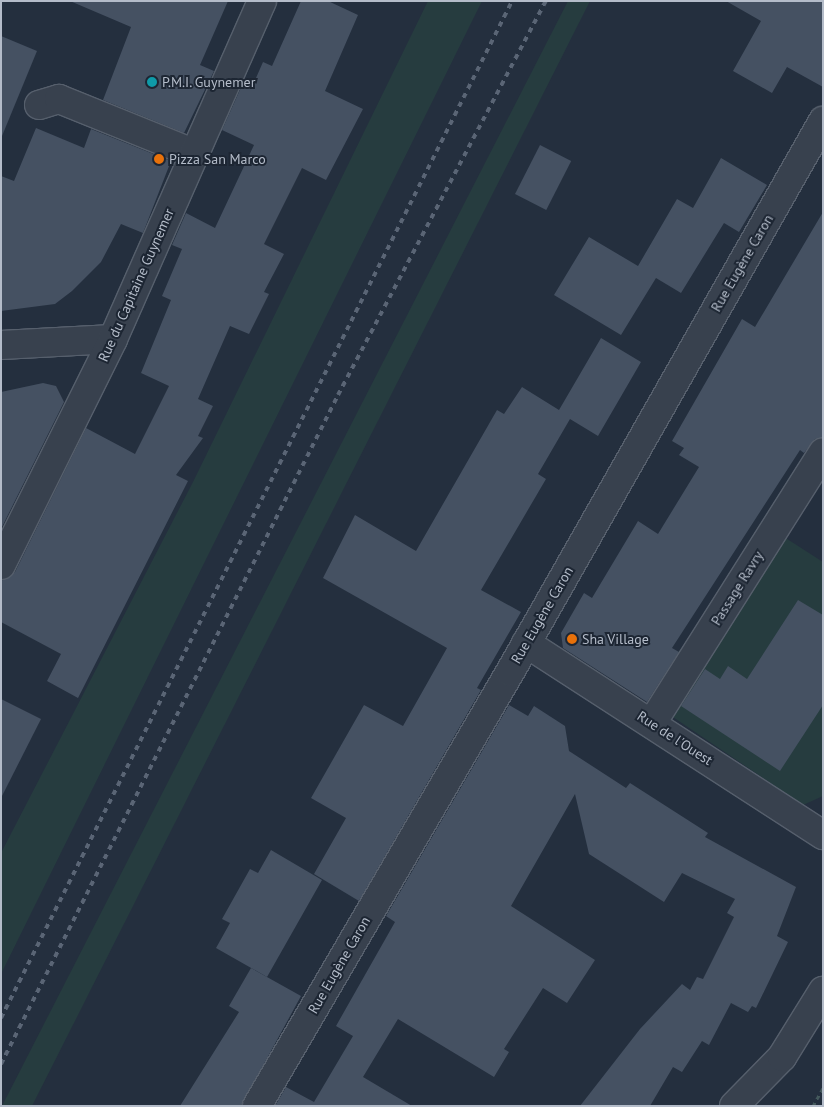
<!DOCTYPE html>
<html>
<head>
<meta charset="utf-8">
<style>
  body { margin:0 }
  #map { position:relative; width:824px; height:1107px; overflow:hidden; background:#242f3e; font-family:"PT Sans",sans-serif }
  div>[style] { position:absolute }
  .green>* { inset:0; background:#263c3f }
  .building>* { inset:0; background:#455162; transform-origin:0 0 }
  .path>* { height:3px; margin-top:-1.5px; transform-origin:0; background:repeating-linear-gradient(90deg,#44595c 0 4px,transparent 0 8px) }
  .roads { filter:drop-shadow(1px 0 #565f6c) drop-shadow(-1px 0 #565f6c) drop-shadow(0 1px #565f6c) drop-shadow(0 -1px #565f6c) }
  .minor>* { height:28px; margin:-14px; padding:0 14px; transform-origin:14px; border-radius:14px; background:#38414e }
  .rail>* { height:4px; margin-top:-2px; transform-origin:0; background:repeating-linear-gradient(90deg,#5a6575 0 5px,transparent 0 10px) }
  .dots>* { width:14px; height:14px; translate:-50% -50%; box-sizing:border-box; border:2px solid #1d2633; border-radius:50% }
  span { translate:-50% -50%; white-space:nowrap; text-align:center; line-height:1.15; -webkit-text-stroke:4px #1d2633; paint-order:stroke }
  .poi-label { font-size:14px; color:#b4bcc9 }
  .left { translate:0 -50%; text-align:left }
  .street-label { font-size:14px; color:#b4bcc9 }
  .frame { position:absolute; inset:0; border:2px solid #b4bcc9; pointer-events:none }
</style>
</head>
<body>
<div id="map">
  <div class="green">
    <div style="clip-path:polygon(428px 1px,482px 1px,1px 974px,1px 853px,193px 482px)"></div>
    <div style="clip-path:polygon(568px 1px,590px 1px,32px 1106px,2px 1106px)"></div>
    <div style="clip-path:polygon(781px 535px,823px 562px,823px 796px,803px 805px,667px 713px)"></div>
  </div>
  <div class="building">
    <div style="clip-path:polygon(70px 1px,228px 1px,200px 65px,214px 71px,184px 133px,103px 100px,131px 27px)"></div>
    <div style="clip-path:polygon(301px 1px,328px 1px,358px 15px,325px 91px,363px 109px,326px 180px,302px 168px,264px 244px,284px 254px,264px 292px,269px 294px,249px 334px,230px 326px,198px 399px,213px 406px,198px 436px,203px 438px,176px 475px,188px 481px,78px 698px,47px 681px,61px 654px,1px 622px,1px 581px,15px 572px,86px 428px,135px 454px,169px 386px,141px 373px,171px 300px,162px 296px,182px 249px,172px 245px,186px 213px,215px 228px,254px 145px,222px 130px,243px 83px,252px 87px,263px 62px,272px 66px)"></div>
    <div style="clip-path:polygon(726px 1px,823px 1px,823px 87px,787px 67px,772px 93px,733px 71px,761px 21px)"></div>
    <div style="clip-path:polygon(1px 36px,37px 51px,2px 136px,1px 136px)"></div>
    <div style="clip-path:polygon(36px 128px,84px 148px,91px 129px,171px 161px,143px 233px,121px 224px,101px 262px,72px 291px,55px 304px,1px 311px,1px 176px,14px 181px)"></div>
    <div style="left:540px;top:145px;width:35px;height:55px;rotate:27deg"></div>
    <div style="clip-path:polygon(721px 158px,767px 185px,739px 232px,724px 223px,681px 293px,656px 278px,621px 335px,554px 295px,589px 237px,638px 266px,677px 199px,693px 208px)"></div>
    <div style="clip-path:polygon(823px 212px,823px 438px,815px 439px,804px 453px,800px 450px,672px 648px,679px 652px,647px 702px,563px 648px,561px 633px,584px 593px,592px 598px,638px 521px,658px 534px,699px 467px,679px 455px,684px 448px,672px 441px,742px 319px,755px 327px)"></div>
    <div style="clip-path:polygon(601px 338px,641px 362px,598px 436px,570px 419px,538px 474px,546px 479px,481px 590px,521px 612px,477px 688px,481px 690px,359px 901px,314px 874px,346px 818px,311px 798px,364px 705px,403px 726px,447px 648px,323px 578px,355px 515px,416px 551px,497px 410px,504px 414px,522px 387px,559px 410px)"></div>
    <div style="clip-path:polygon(43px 383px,56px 386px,64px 402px,1px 529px,1px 392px)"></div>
    <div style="clip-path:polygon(798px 600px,823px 615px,823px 705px,780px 771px,681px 706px,705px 669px,720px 679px,728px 666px,747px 679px)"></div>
    <div style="clip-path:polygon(1px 699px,41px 719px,1px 798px)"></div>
    <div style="clip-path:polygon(509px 705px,528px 716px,534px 706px,565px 726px,569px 751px,626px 788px,630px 783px,708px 833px,705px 837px,796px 887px,777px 936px,788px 942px,756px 1008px,752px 1006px,748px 1012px,731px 1003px,709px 1045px,702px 1041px,682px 1072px,673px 1067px,650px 1106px,580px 1106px,640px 1029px,682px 984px,690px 990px,697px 977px,703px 979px,734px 917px,727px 913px,735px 899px,682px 873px,664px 902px,589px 854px,575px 794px,511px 906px,595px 960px,567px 1003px,543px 988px,504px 1049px,509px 1052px,494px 1077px,398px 1019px,363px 1077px,412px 1106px,275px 1106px,286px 1087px,314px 1102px,353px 1036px,336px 1026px,395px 922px,386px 916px)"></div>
    <div style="clip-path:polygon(271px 850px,322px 880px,267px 977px,216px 948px,230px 923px,222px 919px,250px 869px,258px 873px)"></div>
    <div style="clip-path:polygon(251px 968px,301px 996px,241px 1106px,180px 1106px,239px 1012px,229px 1006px)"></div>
  </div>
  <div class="path">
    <div style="left:813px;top:1106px;width:21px;rotate:-61deg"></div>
  </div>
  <div class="roads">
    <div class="minor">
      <div style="left:39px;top:105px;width:21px;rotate:-17deg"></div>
      <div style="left:59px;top:99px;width:147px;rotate:22deg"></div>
      <div style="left:1px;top:345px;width:112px;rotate:-3.1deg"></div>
      <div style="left:1px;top:565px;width:252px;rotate:-63.6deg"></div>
      <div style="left:113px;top:339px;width:369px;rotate:-66.2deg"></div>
      <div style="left:526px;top:643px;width:354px;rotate:32.9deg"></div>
      <div style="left:652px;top:723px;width:320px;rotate:-57.7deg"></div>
      <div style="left:257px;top:1106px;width:502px;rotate:-59.76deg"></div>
      <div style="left:510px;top:672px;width:634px;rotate:-60.4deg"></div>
      <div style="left:734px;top:1106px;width:69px;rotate:-45.6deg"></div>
      <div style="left:782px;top:1057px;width:78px;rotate:-58.2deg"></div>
    </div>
  </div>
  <div class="rail">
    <div style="left:1px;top:1018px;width:1138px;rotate:-63.32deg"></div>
    <div style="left:1px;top:1064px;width:749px;rotate:-63.26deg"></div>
    <div style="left:338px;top:395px;width:446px;rotate:-62.2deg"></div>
  </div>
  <div class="dots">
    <div style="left:152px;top:82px;background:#0f9aa8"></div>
    <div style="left:159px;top:159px;background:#e8710a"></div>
    <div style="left:572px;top:639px;background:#e8710a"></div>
  </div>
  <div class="poi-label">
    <span class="left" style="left:162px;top:82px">P.M.I. Guynemer</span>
    <span class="left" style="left:169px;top:159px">Pizza San Marco</span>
    <span class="left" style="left:582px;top:639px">Sha Village</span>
  </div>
  <div class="street-label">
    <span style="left:742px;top:263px;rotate:-60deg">Rue Eugène Caron</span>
    <span style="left:136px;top:285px;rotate:-66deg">Rue du Capitaine Guynemer</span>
    <span style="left:737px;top:588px;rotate:-58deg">Passage Ravry</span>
    <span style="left:542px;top:615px;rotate:-60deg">Rue Eugène Caron</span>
    <span style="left:675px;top:738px;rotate:33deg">Rue de l'Ouest</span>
    <span style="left:339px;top:965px;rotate:-60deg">Rue Eugène Caron</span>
  </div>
  <div class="frame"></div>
</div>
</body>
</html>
